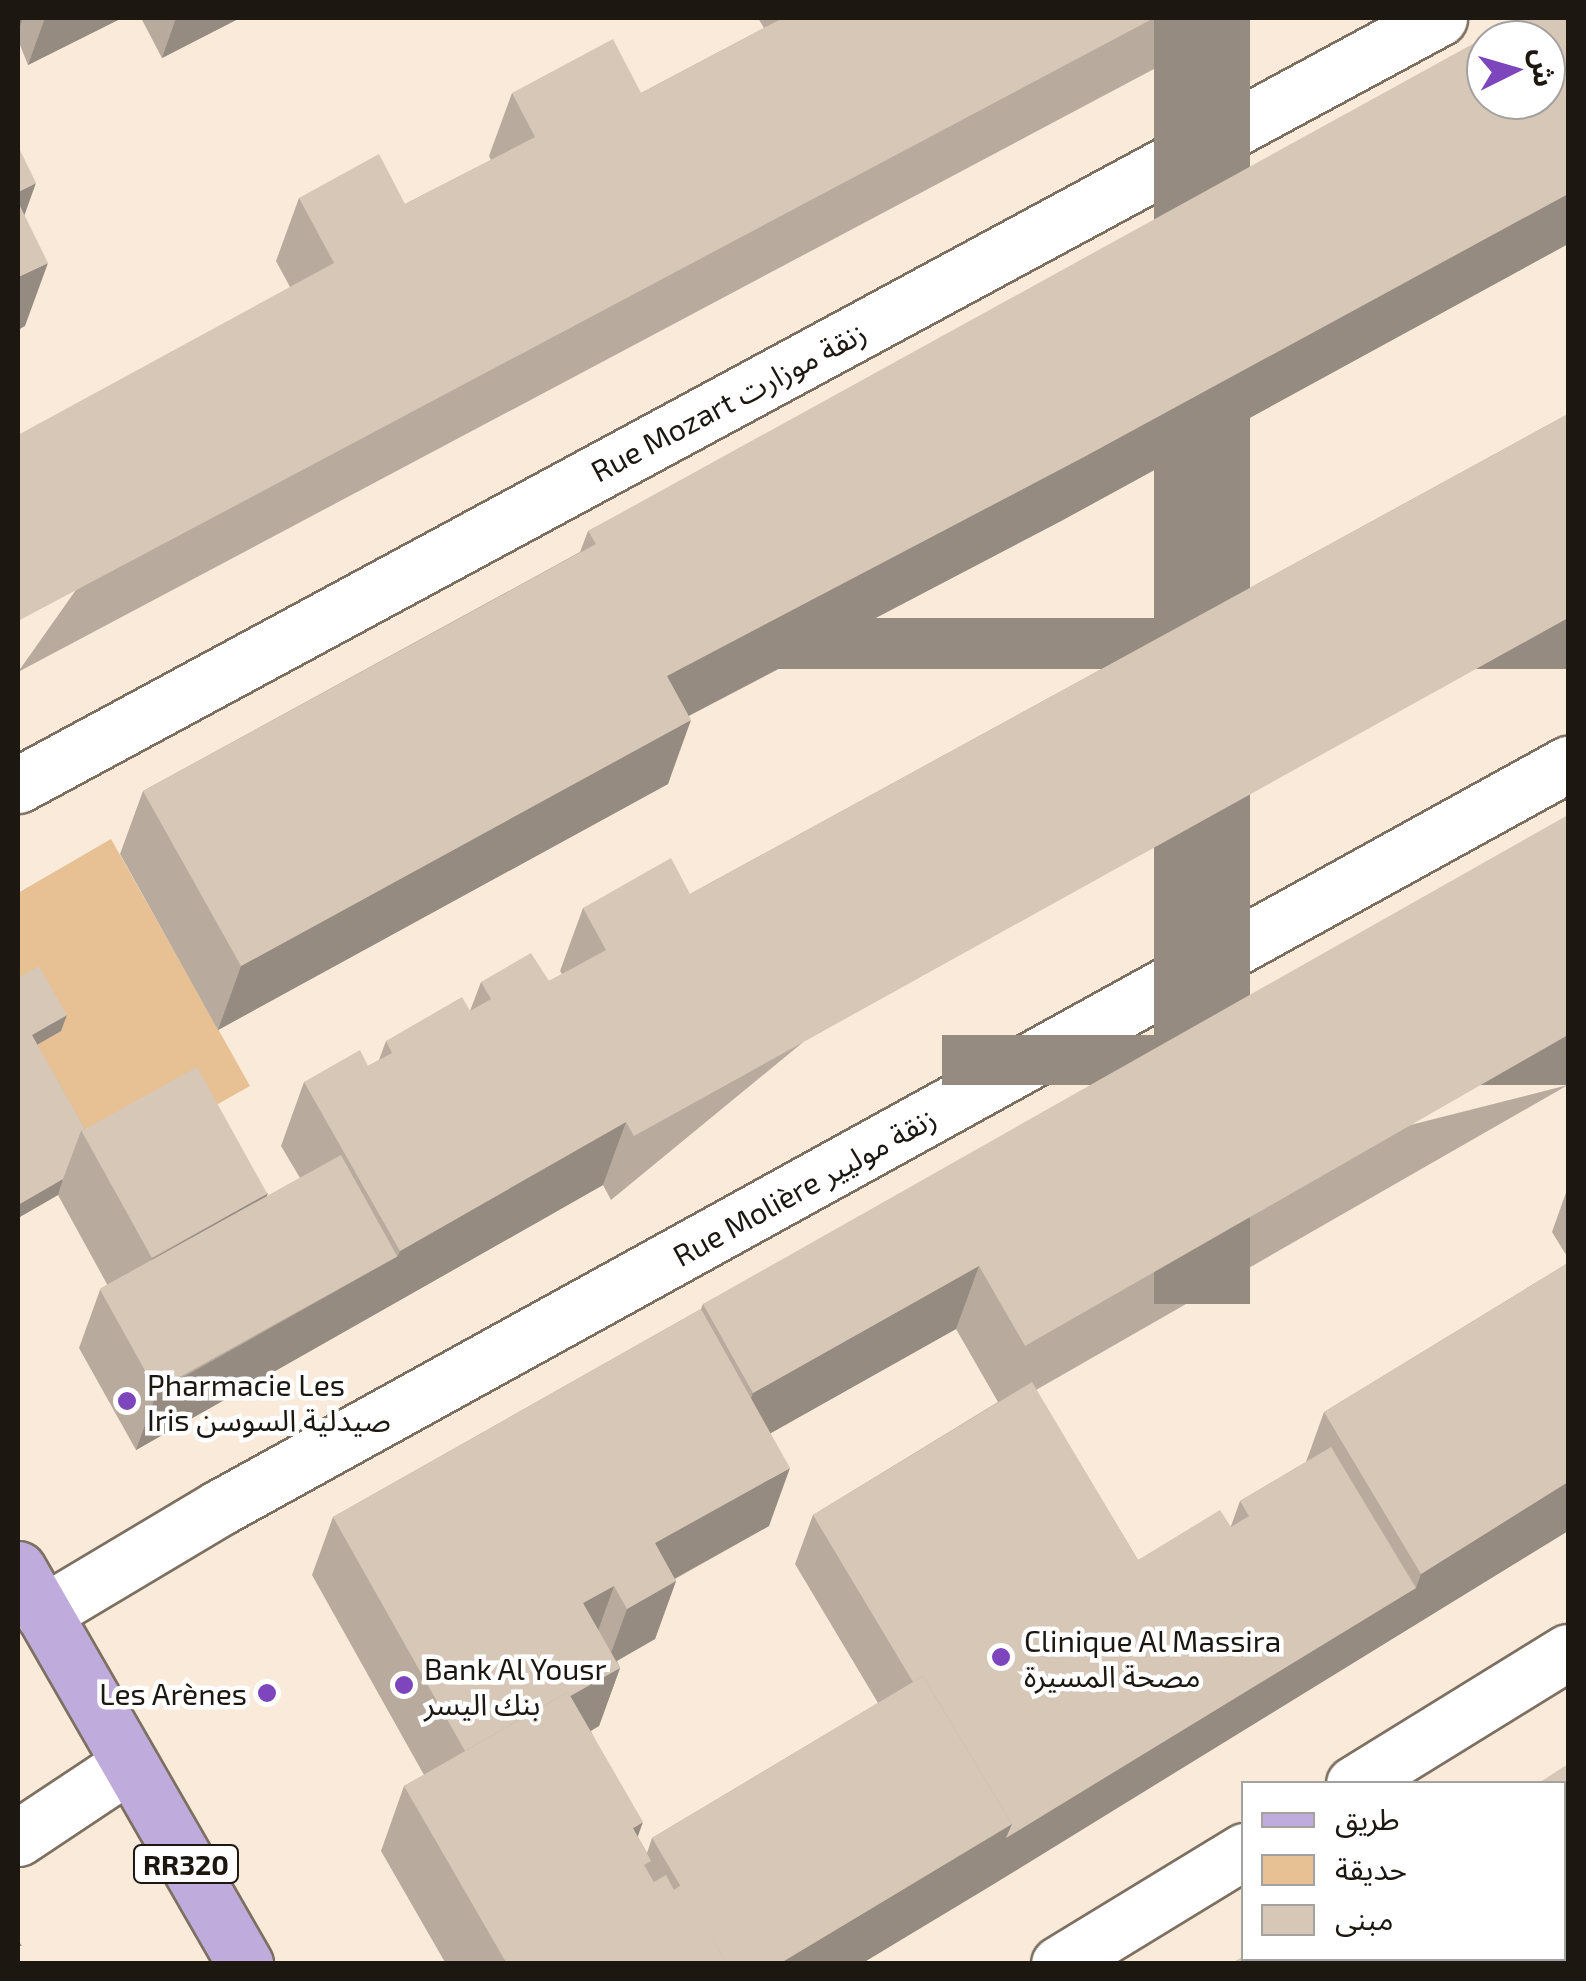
<!DOCTYPE html>
<html>
<head>
<meta charset="utf-8">
<style>
  body { margin:0 }
  #map { position:relative; width:1586px; height:1981px; overflow:hidden; background:#f9eada; font-family:"Exo 2","Noto Sans Arabic",sans-serif }
  div>[style] { position:absolute }
  .green>* { inset:0; background:#e7c094 }
  .path>* { height:6px; margin-top:-3px; transform-origin:0; background:repeating-linear-gradient(90deg,#afa396 0 2.5px,transparent 0 10.5px) }
  .roads { filter:drop-shadow(2px 0 #7d7061) drop-shadow(-2px 0 #7d7061) drop-shadow(0 2px #7d7061) drop-shadow(0 -2px #7d7061) }
  .minor>* { height:55px; margin:-27.5px; padding:0 27.5px; transform-origin:27.5px; border-radius:27.5px; background:#fff }
  .primary>* { height:55px; margin:-27.5px; padding:0 27.5px; transform-origin:27.5px; border-radius:27.5px; background:#bfacdc }
  .wall>* { inset:0; background:#b8ab9d }
  .shaded-wall>* { inset:0; background:#968b80; transform-origin:0 0 }
  .building>* { inset:0; background:#d6c7b7; transform-origin:0 0 }
  .dots>* { width:28px; height:28px; translate:-50% -50%; box-sizing:border-box; border:5px solid #fff; border-radius:50% }
  span { translate:-50% -50%; white-space:nowrap; text-align:center; line-height:1.15; -webkit-text-stroke:9px #fff; paint-order:stroke }
  .shield-label span { padding:2px 8px; background:#fff; border:2px solid; border-radius:8px; -webkit-text-stroke-width:0 }
  .shield-label { font-size:28px; color:#1c1711; font-weight:700 }
  .street-label { font-size:30px; color:#1c1711 }
  .poi-label { font-size:30px; color:#1c1711 }
  .left { translate:0 -50%; text-align:left }
  .right { translate:-100% -50%; text-align:right }
  .frame { position:absolute; inset:0; border:20px solid #1c1711; pointer-events:none }
  .legend { position:absolute; left:1241px; top:1781px; width:325px; height:180px; box-sizing:border-box; background:#fff; border:2px solid #a4a2a0; margin:0; padding:12px 18px; list-style:none; font-size:30px; color:#1c1711 }
  .legend li { display:flex; align-items:center; gap:20px; height:50px }
  .legend b { width:50px; border:2px solid #a4a2a0 }
  .north { position:absolute; left:1466px; top:20px; width:100px; height:100px; box-sizing:border-box; background:#fff; border:2px solid #a4a2a0; border-radius:50%; rotate:85deg; font-size:28px; font-weight:700; line-height:40px; text-align:center; color:#1c1711 }
  .north::after { content:''; display:block; margin:auto; width:35px; height:45px; background:#7d46bd; clip-path:polygon(50% 0,100% 100%,50% 72%,0 100%) }
</style>
</head>
<body>
<div id="map">
  <div class="green">
    <div style="clip-path:polygon(111px 839px,250px 1086px,95px 1173px,26px 1051px,18px 991px,18px 893px)"></div>
  </div>
  <div class="path">
    <div style="left:18px;top:1945px;width:6px;rotate:59deg"></div>
  </div>
  <div class="roads">
    <div class="minor">
      <div style="left:18px;top:785px;width:1615px;rotate:-28.36deg"></div>
      <div style="left:43px;top:1613px;width:205px;rotate:-30.8deg"></div>
      <div style="left:219px;top:1508px;width:1541px;rotate:-28.88deg"></div>
      <div style="left:1354px;top:1784px;width:251px;rotate:-31.7deg"></div>
      <div style="left:18px;top:1838px;width:132px;rotate:-33.6deg"></div>
      <div style="left:1059px;top:1964px;width:217px;rotate:-31.4deg"></div>
    </div>
    <div class="primary">
      <div style="left:18px;top:1569px;width:456px;rotate:60.1deg"></div>
    </div>
  </div>
  <div class="wall">
    <div style="clip-path:polygon(18px 18px,122px 18px,28px 65px,18px 40px)"></div>
    <div style="clip-path:polygon(141px 18px,240px 18px,162px 58px)"></div>
    <div style="clip-path:polygon(758px 18px,1250px 18px,18px 672px,290px 287px,276px 261px,299px 198px,405px 204px,491px 160px,489px 156px,512px 93px,641px 93px,764px 28px)"></div>
    <div style="clip-path:polygon(1568px 18px,1568px 244px,1061px 521px,689px 716px,668px 784px,218px 1030px,120px 854px,143px 791px,580px 552px,588px 531px)"></div>
    <div style="clip-path:polygon(1568px 414px,611px 1200px,603px 1185px,136px 1450px,79px 1348px,100px 1290px,108px 1286px,58px 1195px,18px 1218px,18px 978px,61px 1031px,37px 1045px,85px 1129px,266px 1197px,300px 1178px,281px 1146px,304px 1082px,368px 1066px,379px 1060px,386px 1041px,470px 1011px,481px 982px,549px 981px,562px 974px,560px 971px,583px 908px,690px 894px)"></div>
    <div style="clip-path:polygon(evenodd,1568px 1085px,1036px 1390px,1138px 1560px,1231px 1526px,1240px 1501px,1306px 1462px,1324px 1412px,1568px 1263px,1568px 1531px,861px 1964px,446px 1964px,381px 1851px,404px 1786px,424px 1775px,312px 1575px,333px 1517px,701px 1309px,703px 1304px,1568px 1085px,956px 1329px,998px 1402px,813px 1515px,795px 1564px,878px 1703px,652px 1838px,647px 1853px,638px 1837px,591px 1731px,599px 1726px,620px 1668px,617px 1661px,655px 1639px,676px 1581px,675px 1579px,769px 1526px,771px 1433px,956px 1329px)"></div>
    <div style="clip-path:polygon(1568px 1187px,1568px 1258px,1552px 1232px)"></div>
  </div>
  <div class="shaded-wall">
    <div style="clip-path:polygon(18px 18px,23px 18px,18px 32px)"></div>
    <div style="clip-path:polygon(45px 18px,122px 18px,28px 65px)"></div>
    <div style="clip-path:polygon(176px 18px,240px 18px,162px 58px)"></div>
    <div style="left:1154px;top:18px;width:96px;height:1286px"></div>
    <div style="clip-path:polygon(36px 183px,18px 233px,18px 192px)"></div>
    <div style="clip-path:polygon(1568px 194px,1568px 244px,1061px 521px,644px 739px,667px 676px)"></div>
    <div style="clip-path:polygon(48px 263px,25px 326px,18px 330px,18px 277px)"></div>
    <div style="left:1568px;top:618px;width:51px;height:1068px;rotate:90deg"></div>
    <div style="clip-path:polygon(691px 720px,668px 784px,218px 1030px,241px 966px)"></div>
    <div style="clip-path:polygon(67px 1015px,61px 1031px,26px 1051px,32px 1035px)"></div>
    <div style="left:1568px;top:1035px;width:50px;height:626px;rotate:90deg"></div>
    <div style="clip-path:polygon(626px 1122px,603px 1185px,136px 1450px,157px 1392px,398px 1256px,400px 1251px)"></div>
    <div style="clip-path:polygon(63px 1179px,58px 1195px,18px 1218px,18px 1205px)"></div>
    <div style="clip-path:polygon(268px 1193px,245px 1257px,128px 1322px,152px 1259px)"></div>
    <div style="clip-path:polygon(979px 1266px,956px 1329px,730px 1456px,753px 1393px)"></div>
    <div style="clip-path:polygon(790px 1468px,769px 1526px,634px 1601px,655px 1543px)"></div>
    <div style="clip-path:polygon(1568px 1482px,1568px 1531px,989px 1887px,861px 1964px,779px 1964px,1012px 1824px,1416px 1588px,1421px 1574px)"></div>
    <div style="clip-path:polygon(676px 1581px,655px 1639px,606px 1667px,627px 1609px)"></div>
    <div style="clip-path:polygon(614px 1586px,593px 1645px,583px 1603px)"></div>
    <div style="clip-path:polygon(620px 1668px,599px 1726px,445px 1813px,467px 1755px)"></div>
    <div style="clip-path:polygon(643px 1822px,620px 1886px,633px 1828px)"></div>
    <div style="clip-path:polygon(1568px 1907px,1568px 1930px,1564px 1933px,1564px 1910px)"></div>
  </div>
  <div class="building">
    <div style="clip-path:polygon(783px 18px,1154px 18px,18px 621px,18px 435px,334px 263px,299px 198px,379px 154px,405px 204px,535px 137px,512px 93px,613px 39px,641px 93px)"></div>
    <div style="clip-path:polygon(evenodd,1520px 18px,1568px 18px,1568px 194px,1084px 457px,667px 676px,691px 720px,241px 966px,143px 791px,596px 544px,588px 531px,1520px 18px,1486px 40px,1546px 40px,1546px 100px,1486px 100px,1486px 40px)"></div>
    <div style="clip-path:polygon(18px 146px,36px 183px,18px 192px)"></div>
    <div style="clip-path:polygon(18px 202px,48px 263px,18px 277px)"></div>
    <div style="clip-path:polygon(1568px 414px,1568px 618px,634px 1136px,626px 1122px,400px 1251px,304px 1082px,360px 1050px,368px 1066px,392px 1053px,386px 1041px,462px 997px,470px 1011px,491px 999px,481px 982px,531px 953px,549px 981px,606px 950px,583px 908px,671px 858px,690px 894px)"></div>
    <div style="clip-path:polygon(1568px 815px,1568px 1035px,1025px 1346px,979px 1266px,753px 1393px,703px 1304px)"></div>
    <div style="clip-path:polygon(39px 966px,67px 1015px,32px 1035px,85px 1129px,81px 1131px,63px 1179px,18px 1205px,18px 978px)"></div>
    <div style="left:197px;top:1067px;width:145px;height:132px;rotate:61deg"></div>
    <div style="left:341px;top:1155px;width:116px;height:276px;rotate:61deg"></div>
    <div style="clip-path:polygon(1568px 1263px,1568px 1482px,1421px 1574px,1324px 1412px)"></div>
    <div style="clip-path:polygon(701px 1309px,790px 1468px,655px 1543px,676px 1581px,627px 1609px,614px 1586px,583px 1603px,620px 1668px,570px 1696px,568px 1692px,465px 1751px,333px 1517px)"></div>
    <div style="clip-path:polygon(1032px 1382px,1138px 1560px,1220px 1510px,1231px 1527px,1249px 1516px,1240px 1501px,1331px 1447px,1416px 1588px,1006px 1838px,1012px 1824px,923px 1676px,913px 1682px,813px 1515px)"></div>
    <div style="clip-path:polygon(923px 1676px,1012px 1824px,779px 1964px,727px 1964px,652px 1838px)"></div>
    <div style="clip-path:polygon(568px 1692px,643px 1822px,633px 1828px,651px 1861px,644px 1865px,654px 1882px,666px 1875px,674px 1890px,681px 1885px,727px 1964px,507px 1964px,404px 1786px)"></div>
    <div style="clip-path:polygon(1568px 1764px,1568px 1907px,1564px 1910px,1564px 1784px,1537px 1784px)"></div>
    <div style="clip-path:polygon(1244px 1956px,1244px 1958px,1449px 1958px,1452px 1964px,1230px 1964px)"></div>
    <div style="left:1456px;top:1958px;width:98px;height:7px"></div>
  </div>
  <div class="dots">
    <div style="left:127px;top:1401px;background:#7d46bd"></div>
    <div style="left:1001px;top:1657px;background:#7d46bd"></div>
    <div style="left:404px;top:1685px;background:#7d46bd"></div>
    <div style="left:267px;top:1693px;background:#7d46bd"></div>
  </div>
  <div class="shield-label">
    <span style="left:186px;top:1864px">RR320</span>
  </div>
  <div class="street-label">
    <span style="left:728px;top:401px;rotate:-28deg">Rue Mozart زنقة موزارت</span>
    <span style="left:804px;top:1186px;rotate:-29deg">Rue Molière زنقة موليير</span>
  </div>
  <div class="poi-label">
    <span class="left" style="left:147px;top:1401px">Pharmacie Les<br>Iris صيدلية السوسن</span>
    <span class="left" style="left:1024px;top:1657px">Clinique Al Massira<br>مصحة المسيرة</span>
    <span class="left" style="left:424px;top:1685px">Bank Al Yousr<br>بنك اليسر</span>
    <span class="right" style="left:247px;top:1693px">Les Arènes</span>
  </div>
  <div class="frame"></div>
  <ul class="legend">
  <li><b style="height:12px;background:#bfacdc"></b>طريق</li>
  <li><b style="height:28px;background:#e7c094"></b>حديقة</li>
  <li><b style="height:28px;background:#d6c7b7"></b>مبنى</li>
  </ul>
  <div class="north">ش</div>
</div>
</body>
</html>
